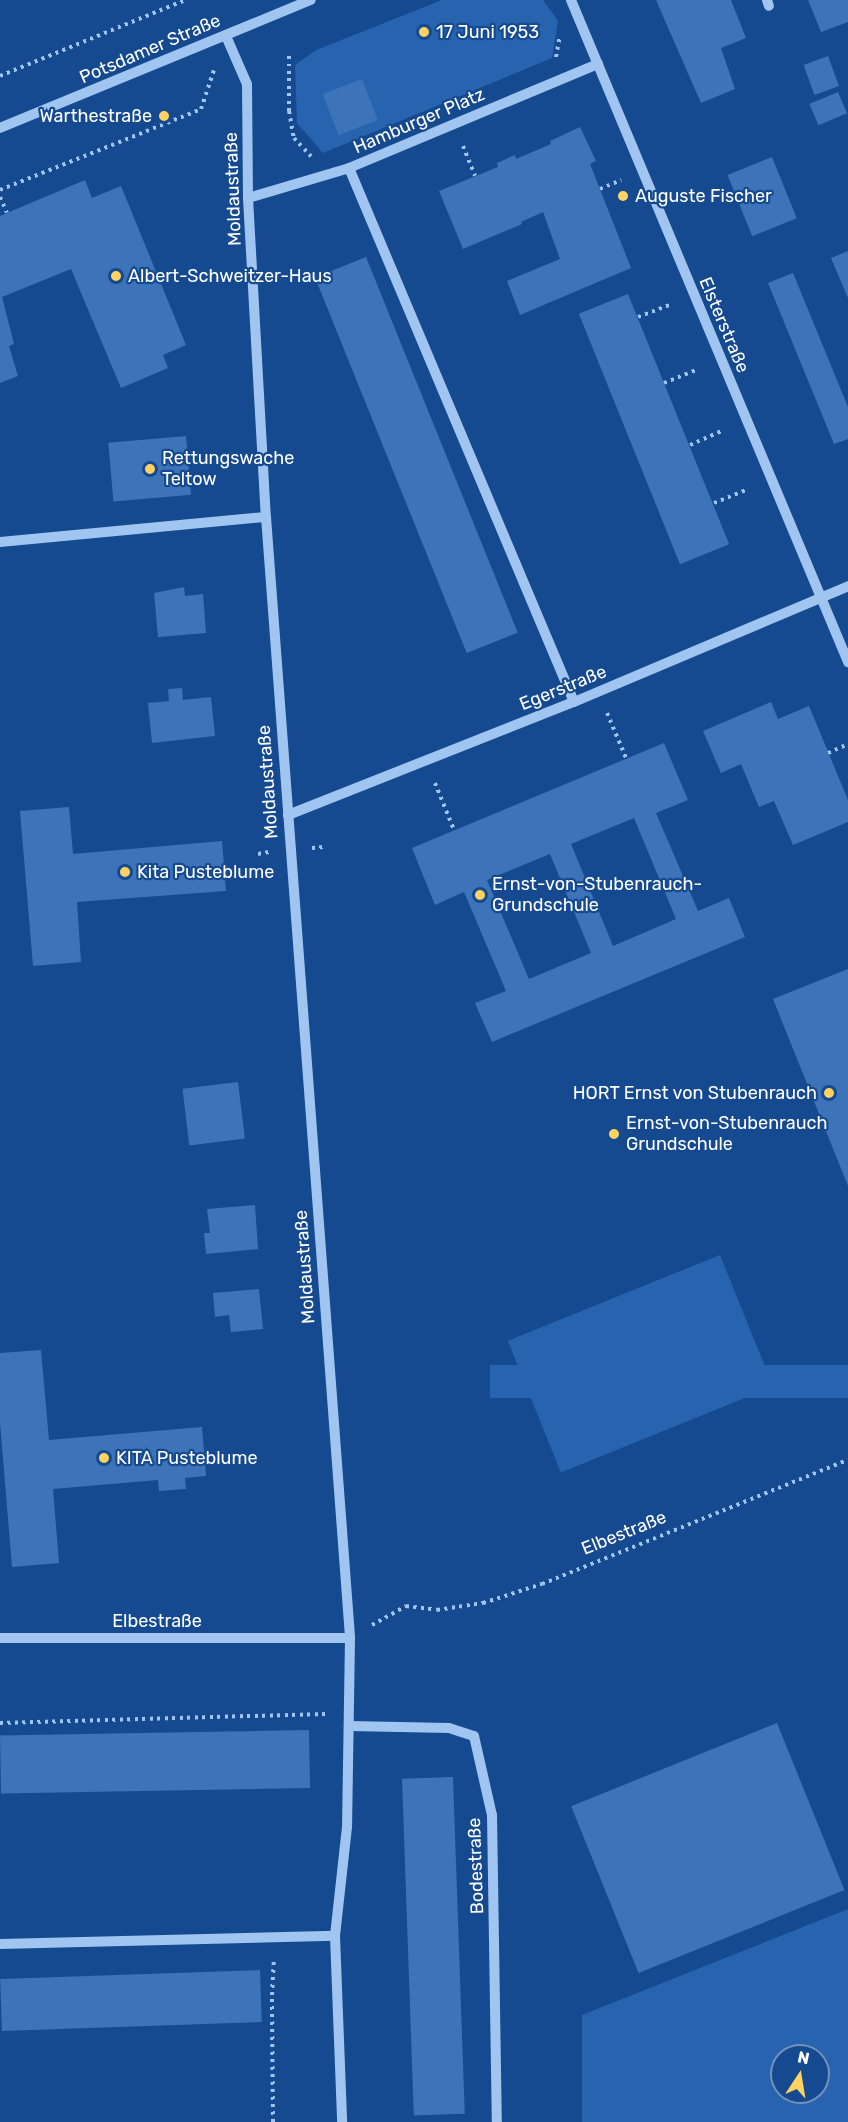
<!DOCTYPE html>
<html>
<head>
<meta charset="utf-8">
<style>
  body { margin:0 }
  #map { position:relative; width:848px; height:2122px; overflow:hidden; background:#154a90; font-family:Rubik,sans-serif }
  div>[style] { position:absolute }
  .green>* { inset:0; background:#2763af; transform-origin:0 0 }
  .building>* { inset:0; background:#3d73b9; transform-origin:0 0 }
  .path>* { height:4px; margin-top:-2px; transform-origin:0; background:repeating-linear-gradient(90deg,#a1c5f1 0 3px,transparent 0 7.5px) }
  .minor>* { height:10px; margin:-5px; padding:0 5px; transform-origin:5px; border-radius:5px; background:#a1c5f1 }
  .dots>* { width:16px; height:16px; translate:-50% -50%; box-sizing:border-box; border:3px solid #154a90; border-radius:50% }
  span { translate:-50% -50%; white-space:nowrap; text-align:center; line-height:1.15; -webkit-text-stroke:4.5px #154a90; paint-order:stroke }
  .poi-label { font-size:18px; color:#fff }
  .left { translate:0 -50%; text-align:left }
  .right { translate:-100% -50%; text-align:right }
  .street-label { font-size:18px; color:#fff }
  .north { position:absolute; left:770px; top:2044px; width:60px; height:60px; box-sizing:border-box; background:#154a90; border:2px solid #7392bc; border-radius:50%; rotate:12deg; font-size:16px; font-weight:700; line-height:24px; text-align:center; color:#fff }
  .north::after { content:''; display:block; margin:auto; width:21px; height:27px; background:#ffd261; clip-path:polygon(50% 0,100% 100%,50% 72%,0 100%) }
</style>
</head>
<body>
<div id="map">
  <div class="green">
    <div style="clip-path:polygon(442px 0,543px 0,558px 21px,552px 58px,323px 153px,297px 123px,295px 65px,316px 50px)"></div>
    <div style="left:720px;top:1255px;width:142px;height:229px;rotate:68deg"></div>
    <div style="left:848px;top:1365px;width:33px;height:358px;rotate:90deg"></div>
    <div style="clip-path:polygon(evenodd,848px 1909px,848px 2122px,582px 2122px,582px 2015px,848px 1909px,782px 2056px,818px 2056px,818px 2092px,782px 2092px,782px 2056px)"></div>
  </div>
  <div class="building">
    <div style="clip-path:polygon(656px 0,731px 0,746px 38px,721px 48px,735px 89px,701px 103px)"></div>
    <div style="clip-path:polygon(808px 0,848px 0,848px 22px,821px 32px)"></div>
    <div style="left:828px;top:56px;width:32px;height:26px;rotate:70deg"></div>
    <div style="left:362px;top:79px;width:44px;height:42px;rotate:69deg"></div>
    <div style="left:838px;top:92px;width:23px;height:31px;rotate:67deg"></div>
    <div style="clip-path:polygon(580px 127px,596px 161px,590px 164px,631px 268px,520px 315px,507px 281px,560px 259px,543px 212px,521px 222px,522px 224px,463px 249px,439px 191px,498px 167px,497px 163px,515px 155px,516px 159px,551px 144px,550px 141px)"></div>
    <div style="left:772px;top:157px;width:66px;height:48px;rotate:68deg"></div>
    <div style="clip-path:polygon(85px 180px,92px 198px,121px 186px,186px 345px,163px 355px,168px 368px,121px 388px,71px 269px,2px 297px,14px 344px,9px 346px,18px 376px,0 383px,0 216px)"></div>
    <div style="clip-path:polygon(848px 251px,848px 298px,831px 258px)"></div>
    <div style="left:366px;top:257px;width:405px;height:55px;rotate:68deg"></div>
    <div style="clip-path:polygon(793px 273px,848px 407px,848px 439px,834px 444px,768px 283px)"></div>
    <div style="left:628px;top:294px;width:270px;height:53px;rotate:68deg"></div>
    <div style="left:186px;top:436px;width:59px;height:78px;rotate:85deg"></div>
    <div style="clip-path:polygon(184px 587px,185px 596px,203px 594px,206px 633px,158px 637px,154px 593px)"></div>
    <div style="clip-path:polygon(182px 688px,183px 700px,211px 697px,215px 736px,152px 743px,148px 703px,169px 701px,168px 689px)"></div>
    <div style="clip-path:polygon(771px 702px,778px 719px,809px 706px,848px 800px,848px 822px,793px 845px,774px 801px,759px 807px,741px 764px,721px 773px,703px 731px)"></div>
    <div style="clip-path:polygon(evenodd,664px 743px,688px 800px,656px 813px,698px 911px,729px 898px,745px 937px,492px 1042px,475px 1003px,506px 991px,464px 892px,435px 905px,412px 848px,664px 743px,634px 818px,676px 919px,613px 946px,571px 844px,634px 818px,664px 743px,550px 854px,591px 953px,529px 979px,487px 880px,550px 854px)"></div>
    <div style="clip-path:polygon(69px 807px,73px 854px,222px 841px,226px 891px,77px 902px,81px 962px,33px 966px,20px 811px)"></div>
    <div style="clip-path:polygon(848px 969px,848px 1186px,773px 999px)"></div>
    <div style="left:238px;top:1082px;width:57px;height:56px;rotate:83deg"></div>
    <div style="clip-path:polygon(255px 1205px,258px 1249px,206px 1254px,204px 1233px,210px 1233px,207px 1209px)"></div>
    <div style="clip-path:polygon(259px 1289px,263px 1329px,231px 1332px,229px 1315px,215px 1317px,213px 1293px)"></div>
    <div style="clip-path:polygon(41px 1350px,49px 1440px,202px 1427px,206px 1476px,185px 1478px,186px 1489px,159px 1491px,158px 1480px,53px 1489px,59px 1563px,12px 1567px,0 1423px,0 1353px)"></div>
    <div style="left:777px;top:1723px;width:180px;height:222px;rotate:68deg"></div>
    <div style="left:309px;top:1730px;width:58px;height:309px;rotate:89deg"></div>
    <div style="left:453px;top:1777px;width:337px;height:51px;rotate:88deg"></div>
    <div style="left:260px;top:1970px;width:52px;height:260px;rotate:88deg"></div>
  </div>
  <div class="path">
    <div style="left:289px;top:56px;width:55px;rotate:90deg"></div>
    <div style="left:289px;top:111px;width:27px;rotate:80deg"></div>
    <div style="left:294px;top:138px;width:25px;rotate:47deg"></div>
    <div style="left:556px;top:57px;width:22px;rotate:-80deg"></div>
    <div style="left:0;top:76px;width:200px;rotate:-22.3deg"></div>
    <div style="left:463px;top:146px;width:32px;rotate:68deg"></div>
    <div style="left:600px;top:189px;width:23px;rotate:-23deg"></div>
    <div style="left:0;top:190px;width:217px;rotate:-21.9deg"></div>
    <div style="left:201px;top:109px;width:44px;rotate:-71.6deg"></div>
    <div style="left:0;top:197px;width:17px;rotate:66deg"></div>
    <div style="left:638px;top:317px;width:36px;rotate:-21deg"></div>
    <div style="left:664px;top:383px;width:37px;rotate:-22deg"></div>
    <div style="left:690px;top:445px;width:36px;rotate:-24deg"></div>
    <div style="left:714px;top:503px;width:37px;rotate:-22deg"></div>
    <div style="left:607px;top:713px;width:49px;rotate:67.1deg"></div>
    <div style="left:828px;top:753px;width:22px;rotate:-24deg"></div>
    <div style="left:435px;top:783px;width:51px;rotate:68deg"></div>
    <div style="left:312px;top:848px;width:11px;rotate:-5deg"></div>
    <div style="left:258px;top:854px;width:11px;rotate:-10deg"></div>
    <div style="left:372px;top:1625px;width:39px;rotate:-29deg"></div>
    <div style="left:406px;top:1606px;width:31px;rotate:7deg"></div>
    <div style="left:437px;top:1610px;width:47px;rotate:-8.7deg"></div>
    <div style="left:483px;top:1603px;width:62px;rotate:-17.9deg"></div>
    <div style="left:542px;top:1584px;width:330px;rotate:-22.1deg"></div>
    <div style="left:0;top:1723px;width:326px;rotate:-1.6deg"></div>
    <div style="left:273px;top:2122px;width:127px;rotate:-90.5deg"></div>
    <div style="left:272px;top:1995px;width:37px;rotate:-87deg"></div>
  </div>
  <div class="minor">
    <div style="left:571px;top:0;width:718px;rotate:67.29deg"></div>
    <div style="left:767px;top:0;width:6px;rotate:72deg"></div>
    <div style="left:226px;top:36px;width:52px;rotate:66.4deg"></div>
    <div style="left:247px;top:84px;width:114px;rotate:89.5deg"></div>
    <div style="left:248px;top:198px;width:320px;rotate:86.8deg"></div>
    <div style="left:266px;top:517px;width:1124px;rotate:85.71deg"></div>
    <div style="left:350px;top:1638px;width:189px;rotate:90.9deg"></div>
    <div style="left:347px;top:1827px;width:110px;rotate:96.3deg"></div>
    <div style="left:335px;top:1936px;width:186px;rotate:87.8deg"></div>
    <div style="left:0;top:128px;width:336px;rotate:-22.4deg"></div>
    <div style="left:349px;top:168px;width:579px;rotate:67.15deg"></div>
    <div style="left:248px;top:198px;width:105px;rotate:-16.5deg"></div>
    <div style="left:349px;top:168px;width:270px;rotate:-22.7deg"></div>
    <div style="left:0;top:542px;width:267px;rotate:-5.4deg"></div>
    <div style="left:288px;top:815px;width:308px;rotate:-21.6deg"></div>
    <div style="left:574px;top:702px;width:298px;rotate:-22.9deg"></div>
    <div style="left:0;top:1638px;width:350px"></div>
    <div style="left:350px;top:1726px;width:99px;rotate:1.2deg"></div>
    <div style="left:449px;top:1728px;width:26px;rotate:18deg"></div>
    <div style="left:474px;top:1736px;width:81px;rotate:77.2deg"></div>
    <div style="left:492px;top:1815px;width:307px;rotate:89.1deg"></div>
    <div style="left:0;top:1944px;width:335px;rotate:-1.4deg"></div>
  </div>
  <div class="dots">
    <div style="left:424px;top:32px;background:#ffd261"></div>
    <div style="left:164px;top:116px;background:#ffd261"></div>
    <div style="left:623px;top:196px;background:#ffd261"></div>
    <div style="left:116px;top:276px;background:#ffd261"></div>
    <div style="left:150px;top:469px;background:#ffd261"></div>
    <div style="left:125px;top:872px;background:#ffd261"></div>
    <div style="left:480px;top:895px;background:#ffd261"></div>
    <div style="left:829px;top:1093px;background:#ffd261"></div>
    <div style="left:614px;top:1134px;background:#ffd261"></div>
    <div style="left:104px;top:1458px;background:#ffd261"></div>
  </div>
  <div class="poi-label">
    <span class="left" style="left:436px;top:32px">17 Juni 1953</span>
    <span class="right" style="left:152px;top:116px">Warthestraße</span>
    <span class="left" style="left:635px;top:196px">Auguste Fischer</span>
    <span class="left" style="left:128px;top:276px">Albert-Schweitzer-Haus</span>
    <span class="left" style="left:162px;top:469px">Rettungswache<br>Teltow</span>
    <span class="left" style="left:137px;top:872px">Kita Pusteblume</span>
    <span class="left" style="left:492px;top:895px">Ernst-von-Stubenrauch-<br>Grundschule</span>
    <span class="right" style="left:817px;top:1093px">HORT Ernst von Stubenrauch</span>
    <span class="left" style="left:626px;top:1134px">Ernst-von-Stubenrauch<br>Grundschule</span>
    <span class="left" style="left:116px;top:1458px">KITA Pusteblume</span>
  </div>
  <div class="street-label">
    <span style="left:150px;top:49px;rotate:-23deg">Potsdamer Straße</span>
    <span style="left:419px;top:121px;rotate:-23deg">Hamburger Platz</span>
    <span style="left:233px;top:189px;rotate:-92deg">Moldaustraße</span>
    <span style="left:724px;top:325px;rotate:67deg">Elsterstraße</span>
    <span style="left:563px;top:688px;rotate:-22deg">Egerstraße</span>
    <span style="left:268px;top:782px;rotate:-94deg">Moldaustraße</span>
    <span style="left:305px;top:1267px;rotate:-94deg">Moldaustraße</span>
    <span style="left:624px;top:1533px;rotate:-22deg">Elbestraße</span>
    <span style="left:157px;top:1621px">Elbestraße</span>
    <span style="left:476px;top:1866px;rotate:-92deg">Bodestraße</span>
  </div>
  <div class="north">N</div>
</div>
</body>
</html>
